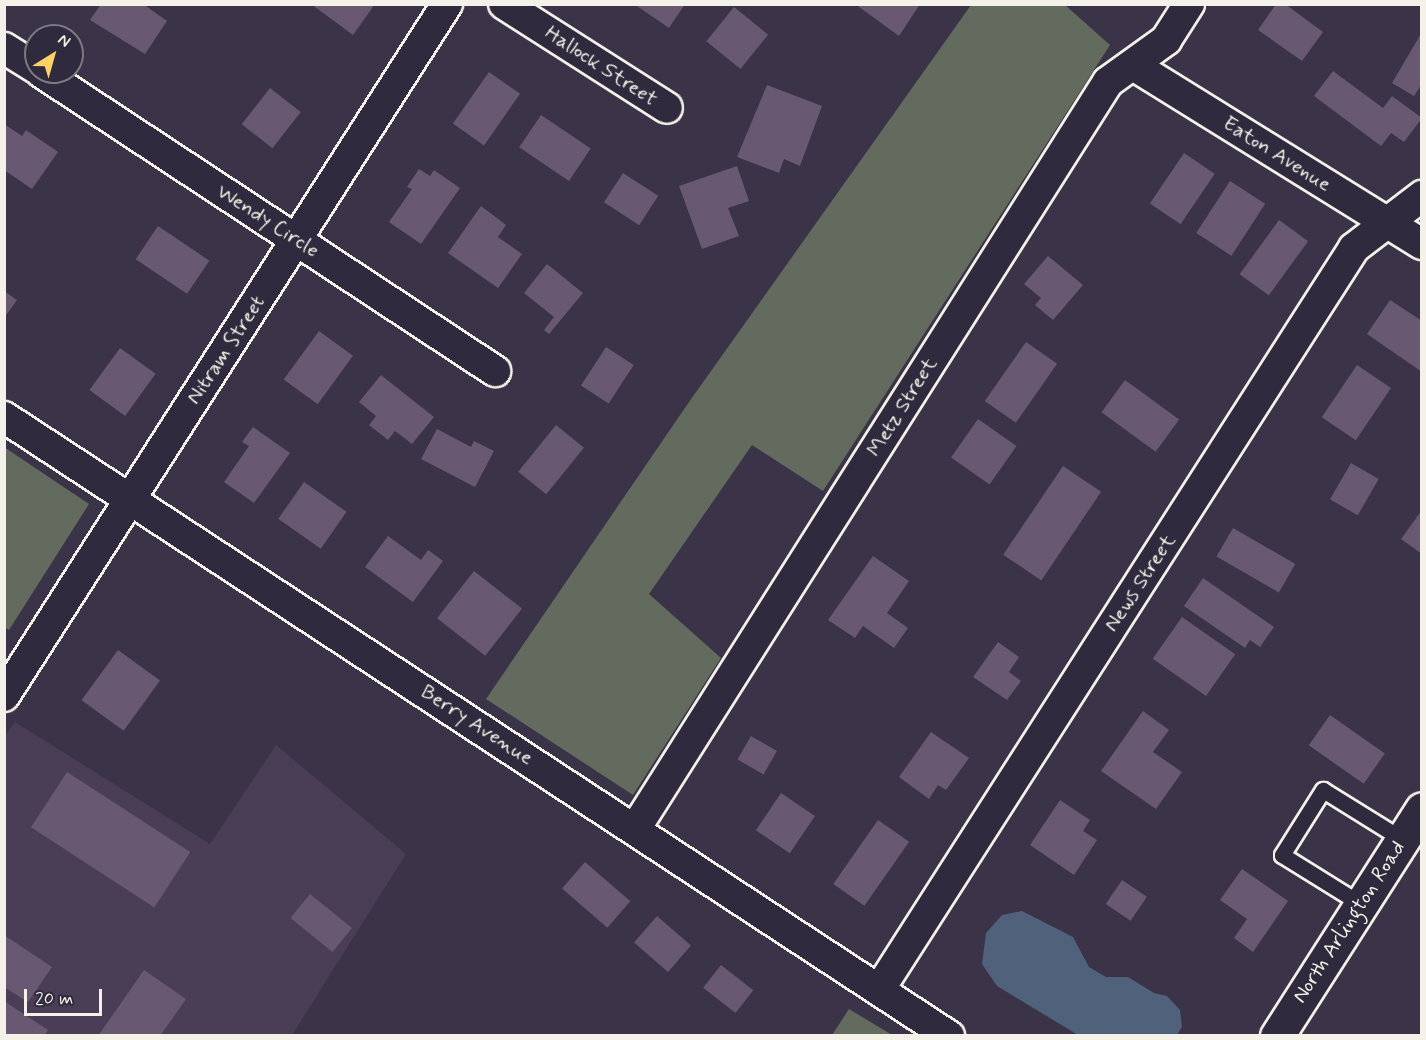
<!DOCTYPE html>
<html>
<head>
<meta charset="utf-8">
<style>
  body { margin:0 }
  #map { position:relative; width:1426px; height:1040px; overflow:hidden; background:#3b3348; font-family:Mynerve,sans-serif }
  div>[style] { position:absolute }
  .built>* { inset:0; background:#493e55 }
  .green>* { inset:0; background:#636b5f }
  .water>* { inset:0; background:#50617b }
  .building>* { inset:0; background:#695872; transform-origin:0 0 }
  .roads { filter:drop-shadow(2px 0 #f4f1e8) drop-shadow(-2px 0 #f4f1e8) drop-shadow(0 2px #f4f1e8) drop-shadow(0 -2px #f4f1e8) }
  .lane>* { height:15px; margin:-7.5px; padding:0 7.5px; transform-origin:7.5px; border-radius:7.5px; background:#2f2a3d }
  .street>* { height:30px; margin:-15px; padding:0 15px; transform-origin:15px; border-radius:15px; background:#2f2a3d }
  .secondary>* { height:33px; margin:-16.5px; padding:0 16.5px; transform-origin:16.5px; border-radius:16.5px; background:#2f2a3d }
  span { translate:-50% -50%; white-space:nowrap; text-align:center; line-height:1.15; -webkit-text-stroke:4.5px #2f2a3d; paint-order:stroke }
  .street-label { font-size:21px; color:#f4f1e8 }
  .frame { position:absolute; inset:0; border:6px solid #f4f1e8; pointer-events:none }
  .north { position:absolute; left:24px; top:24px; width:60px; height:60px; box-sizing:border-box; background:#2f2a3d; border:2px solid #7e7a81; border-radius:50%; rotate:37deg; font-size:16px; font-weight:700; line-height:24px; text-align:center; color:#f4f1e8 }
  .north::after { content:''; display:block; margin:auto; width:21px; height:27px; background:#ffd166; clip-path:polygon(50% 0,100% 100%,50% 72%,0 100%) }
  .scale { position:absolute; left:24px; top:989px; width:78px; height:27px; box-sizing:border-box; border:3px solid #f4f1e8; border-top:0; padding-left:8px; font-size:18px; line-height:21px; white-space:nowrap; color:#f4f1e8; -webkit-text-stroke:4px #2f2a3d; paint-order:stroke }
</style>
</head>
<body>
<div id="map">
  <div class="built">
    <div style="clip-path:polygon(15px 722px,210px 844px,276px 745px,406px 854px,292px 1035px,5px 1035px,4px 737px)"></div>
  </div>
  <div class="green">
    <div style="clip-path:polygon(971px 5px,1065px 5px,1110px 45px,823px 491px,752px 445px,649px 594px,721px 658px,633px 795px,486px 699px,689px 402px)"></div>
    <div style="clip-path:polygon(4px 447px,89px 504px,9px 630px,4px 627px)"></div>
    <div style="clip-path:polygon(849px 1009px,892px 1035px,832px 1035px)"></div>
  </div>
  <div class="water">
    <div style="clip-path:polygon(1022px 911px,1073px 937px,1089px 967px,1106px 977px,1128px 977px,1154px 993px,1167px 996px,1180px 1010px,1182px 1027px,1177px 1035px,1078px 1035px,997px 986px,982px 964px,986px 933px,1002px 915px)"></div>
  </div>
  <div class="building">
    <div style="clip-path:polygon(101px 4px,143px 4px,167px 21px,145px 54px,90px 20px)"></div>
    <div style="clip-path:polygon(311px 4px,375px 4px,353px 35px)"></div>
    <div style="clip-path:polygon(634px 4px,685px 4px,669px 28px)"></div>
    <div style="clip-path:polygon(855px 4px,920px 4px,899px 36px)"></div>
    <div style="clip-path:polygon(1276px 4px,1285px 4px,1323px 32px,1302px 61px,1258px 30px)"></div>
    <div style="left:734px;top:7px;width:44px;height:44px;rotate:39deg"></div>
    <div style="clip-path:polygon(1422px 32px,1422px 84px,1414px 96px,1392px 83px)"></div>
    <div style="clip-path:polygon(1333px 71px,1383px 108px,1392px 96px,1422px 118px,1404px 142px,1391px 133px,1381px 146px,1314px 96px)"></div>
    <div style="left:489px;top:72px;width:38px;height:63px;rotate:35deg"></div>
    <div style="clip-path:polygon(767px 85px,822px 106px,800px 166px,784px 159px,779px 173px,737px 157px)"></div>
    <div style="left:270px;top:88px;width:39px;height:46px;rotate:38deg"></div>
    <div style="left:541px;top:115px;width:60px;height:39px;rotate:34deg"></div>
    <div style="clip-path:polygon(4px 124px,22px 136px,26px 130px,58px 152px,32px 189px,4px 170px)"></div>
    <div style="left:1184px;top:153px;width:37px;height:61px;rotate:34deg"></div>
    <div style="clip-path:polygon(737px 166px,749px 201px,728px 208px,739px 236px,702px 249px,679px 186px)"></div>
    <div style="clip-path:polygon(419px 169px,430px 176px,434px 170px,460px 188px,421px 244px,389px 222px,412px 189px,407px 187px)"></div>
    <div style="left:623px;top:173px;width:42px;height:35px;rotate:33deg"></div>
    <div style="left:1230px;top:181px;width:42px;height:62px;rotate:33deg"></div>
    <div style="clip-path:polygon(481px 206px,506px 225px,498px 237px,522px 254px,498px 288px,448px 253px)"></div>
    <div style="left:1279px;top:220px;width:36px;height:67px;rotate:36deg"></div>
    <div style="left:158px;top:226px;width:62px;height:40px;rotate:34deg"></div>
    <div style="clip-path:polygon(1048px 256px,1083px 285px,1053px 320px,1035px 305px,1041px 298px,1024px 284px)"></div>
    <div style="clip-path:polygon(547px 264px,583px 293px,549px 334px,544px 330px,554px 317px,524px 293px)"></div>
    <div style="clip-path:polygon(4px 291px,17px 300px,4px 318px)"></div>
    <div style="clip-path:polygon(1390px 300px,1422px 321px,1422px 372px,1367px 334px)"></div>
    <div style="left:319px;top:331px;width:42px;height:60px;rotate:36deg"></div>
    <div style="left:1026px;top:342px;width:38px;height:72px;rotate:35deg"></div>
    <div style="left:606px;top:347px;width:33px;height:46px;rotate:33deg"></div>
    <div style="left:120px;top:348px;width:44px;height:52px;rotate:36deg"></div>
    <div style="left:1357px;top:365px;width:41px;height:63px;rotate:34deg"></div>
    <div style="clip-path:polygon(381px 375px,434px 417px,412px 444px,395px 431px,388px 440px,369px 425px,376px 416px,359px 402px)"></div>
    <div style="left:1125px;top:380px;width:67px;height:40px;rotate:36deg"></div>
    <div style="left:978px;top:419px;width:47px;height:47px;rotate:35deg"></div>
    <div style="left:556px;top:425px;width:36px;height:60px;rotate:39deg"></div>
    <div style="clip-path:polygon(253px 427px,290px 453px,254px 503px,224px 482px,249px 446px,242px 442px)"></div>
    <div style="clip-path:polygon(437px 429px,471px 447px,474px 441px,494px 451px,475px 487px,421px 459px)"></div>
    <div style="left:1351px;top:463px;width:32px;height:42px;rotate:30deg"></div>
    <div style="left:1063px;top:466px;width:46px;height:107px;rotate:34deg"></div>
    <div style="left:304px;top:482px;width:52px;height:45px;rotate:35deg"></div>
    <div style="clip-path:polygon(1422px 510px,1422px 554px,1401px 539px)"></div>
    <div style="left:1233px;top:528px;width:72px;height:33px;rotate:30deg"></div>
    <div style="clip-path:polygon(388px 536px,421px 560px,428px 550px,443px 561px,413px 602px,365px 567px)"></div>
    <div style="clip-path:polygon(873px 556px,909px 581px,887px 613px,908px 628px,894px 648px,863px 626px,855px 638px,828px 620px)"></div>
    <div style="left:474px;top:571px;width:61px;height:60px;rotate:38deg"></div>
    <div style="clip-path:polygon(1203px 578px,1274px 627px,1260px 647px,1250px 640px,1245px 648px,1184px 606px)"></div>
    <div style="left:1182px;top:617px;width:65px;height:51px;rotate:35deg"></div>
    <div style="clip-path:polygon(998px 642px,1019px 657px,1009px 672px,1021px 681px,1007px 700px,973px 677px)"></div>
    <div style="left:118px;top:650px;width:52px;height:62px;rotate:36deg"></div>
    <div style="clip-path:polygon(1143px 711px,1169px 730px,1153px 752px,1182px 772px,1156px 809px,1101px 771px)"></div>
    <div style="left:1330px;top:715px;width:67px;height:37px;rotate:35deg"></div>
    <div style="clip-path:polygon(931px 732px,969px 758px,946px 790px,938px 785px,929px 799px,899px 777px)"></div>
    <div style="left:751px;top:736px;width:30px;height:27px;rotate:30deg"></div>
    <div style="left:67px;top:772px;width:147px;height:66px;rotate:33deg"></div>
    <div style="left:781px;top:793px;width:41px;height:45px;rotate:34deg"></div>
    <div style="clip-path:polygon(1060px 800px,1090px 820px,1083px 831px,1097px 840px,1074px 875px,1030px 845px)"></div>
    <div style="left:878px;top:820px;width:38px;height:78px;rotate:35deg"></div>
    <div style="left:585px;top:862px;width:60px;height:35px;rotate:41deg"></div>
    <div style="clip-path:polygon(1242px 869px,1288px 901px,1253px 952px,1234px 938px,1247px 919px,1220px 900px)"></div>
    <div style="left:1122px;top:880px;width:30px;height:29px;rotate:34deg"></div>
    <div style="left:310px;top:894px;width:54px;height:31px;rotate:39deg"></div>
    <div style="left:657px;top:916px;width:45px;height:35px;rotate:41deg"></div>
    <div style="clip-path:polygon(4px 935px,52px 967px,28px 1002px,4px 987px)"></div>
    <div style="left:721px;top:965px;width:41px;height:29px;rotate:38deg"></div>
    <div style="clip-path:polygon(144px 970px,186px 999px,160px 1036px,98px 1036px)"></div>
    <div style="clip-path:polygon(4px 1001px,48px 1030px,44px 1036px,4px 1036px)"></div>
  </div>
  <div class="roads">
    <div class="lane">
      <div style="left:1361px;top:904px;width:93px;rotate:-148.2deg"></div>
      <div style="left:1282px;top:855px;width:77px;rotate:-57.8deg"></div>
      <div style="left:1323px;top:790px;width:93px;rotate:31.8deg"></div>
    </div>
    <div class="street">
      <div style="left:504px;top:4px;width:193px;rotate:32.5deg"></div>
      <div style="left:4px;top:48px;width:38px;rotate:32deg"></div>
      <div style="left:1133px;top:65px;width:340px;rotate:31.8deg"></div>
      <div style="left:41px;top:72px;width:544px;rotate:33.37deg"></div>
      <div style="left:4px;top:417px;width:1130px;rotate:33.23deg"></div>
      <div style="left:4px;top:696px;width:822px;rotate:-57.37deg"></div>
      <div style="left:635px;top:829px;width:884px;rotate:-57.66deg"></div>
      <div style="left:1108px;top:82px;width:72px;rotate:-35.9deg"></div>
      <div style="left:1166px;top:40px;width:43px;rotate:-57.4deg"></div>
      <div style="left:879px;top:990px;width:881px;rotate:-57.37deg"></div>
      <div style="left:1354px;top:248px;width:86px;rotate:-37.4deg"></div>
    </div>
    <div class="secondary">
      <div style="left:1277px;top:1036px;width:269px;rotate:-57.4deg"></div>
    </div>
  </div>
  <div class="street-label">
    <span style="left:601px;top:66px;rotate:33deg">Hallock Street</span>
    <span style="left:1277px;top:154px;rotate:32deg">Eaton Avenue</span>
    <span style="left:268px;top:221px;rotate:33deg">Wendy Circle</span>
    <span style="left:226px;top:350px;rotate:-57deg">Nitram Street</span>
    <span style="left:902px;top:407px;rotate:-58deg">Metz Street</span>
    <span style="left:1140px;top:583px;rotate:-57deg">News Street</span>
    <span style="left:477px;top:725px;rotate:33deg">Berry Avenue</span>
    <span style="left:1349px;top:922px;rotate:-57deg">North Arlington Road</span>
  </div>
  <div class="frame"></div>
  <div class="north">N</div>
  <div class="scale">20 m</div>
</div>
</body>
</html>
